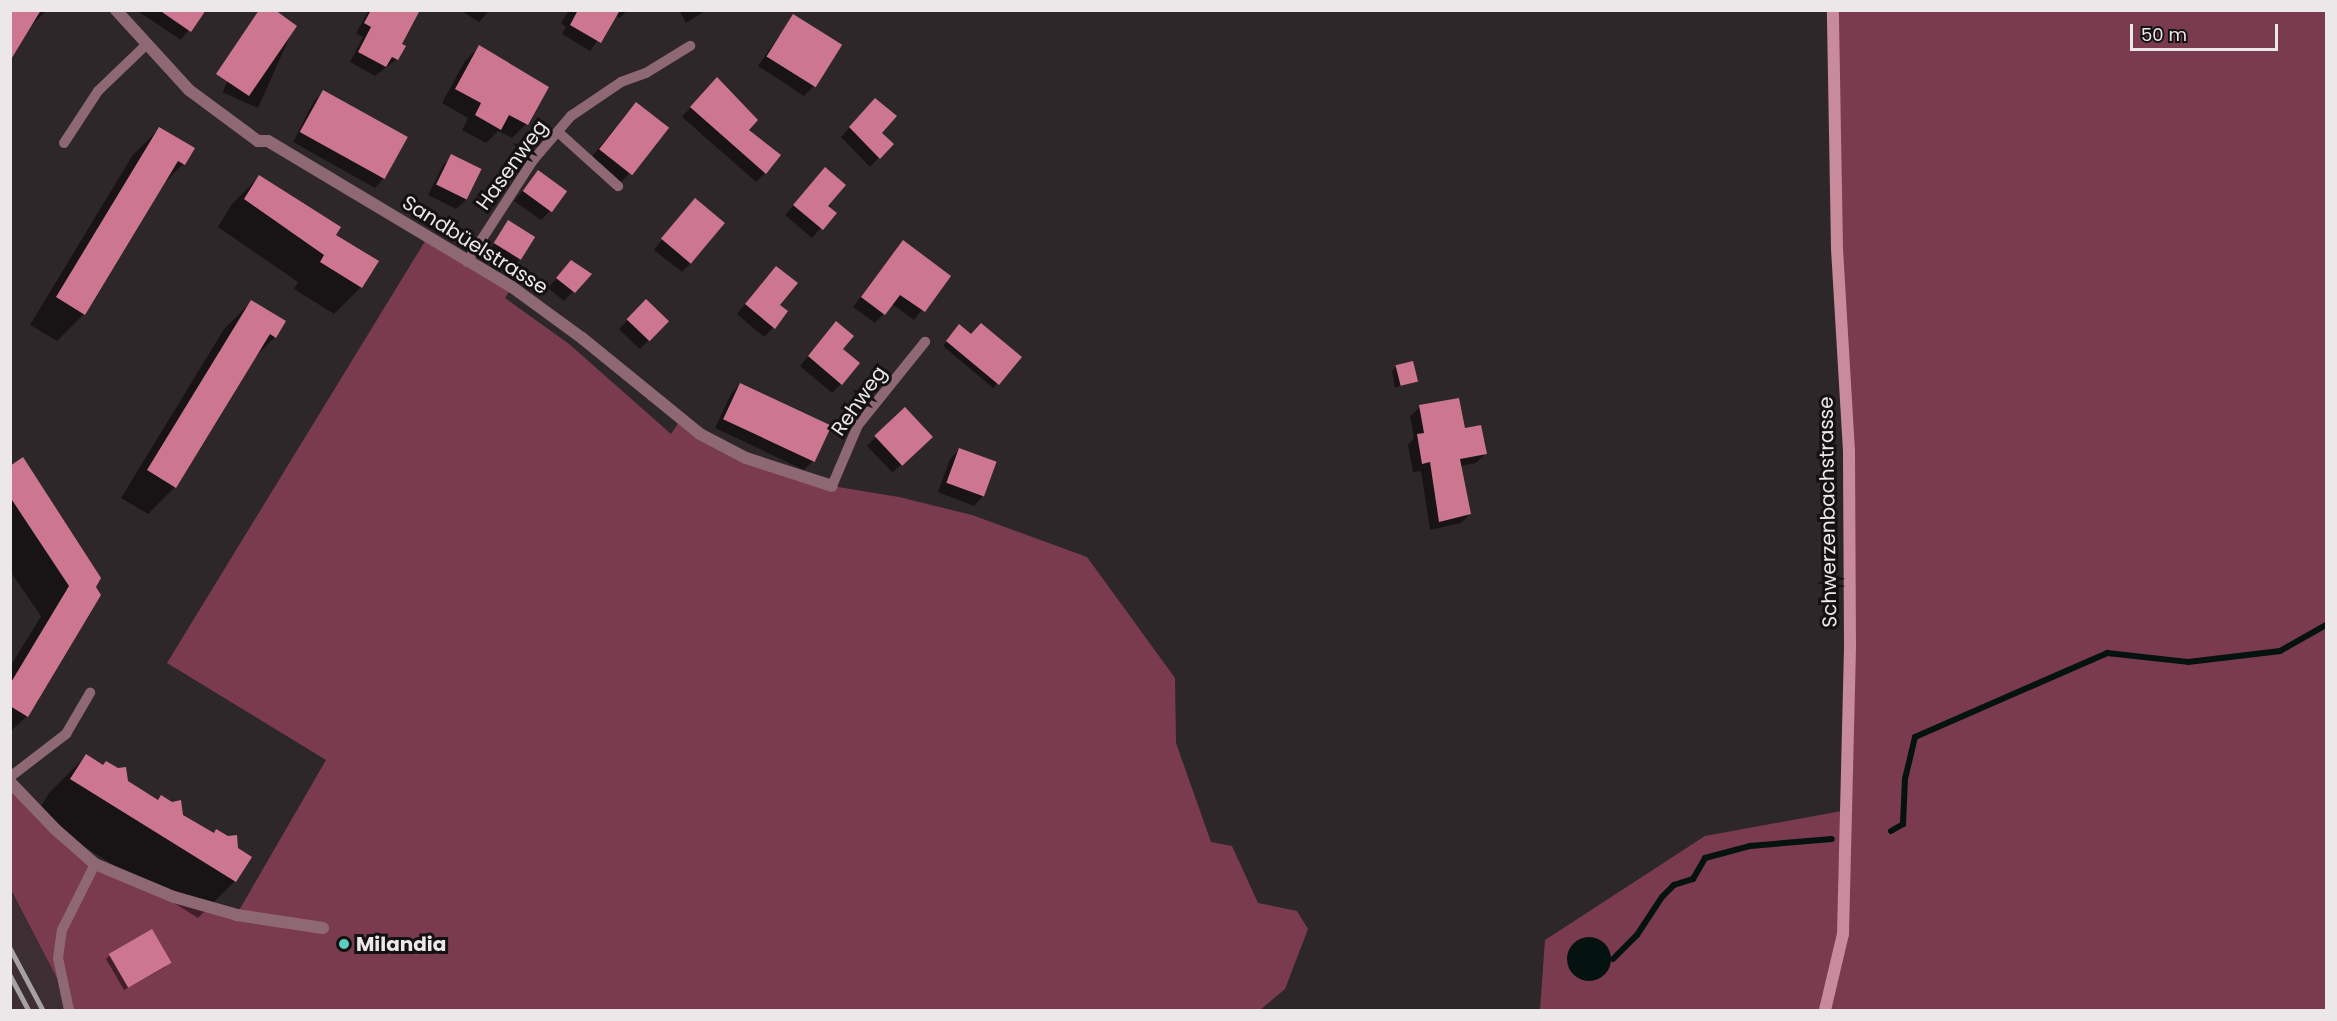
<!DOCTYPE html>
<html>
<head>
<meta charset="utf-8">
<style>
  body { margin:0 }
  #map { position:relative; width:2337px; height:1021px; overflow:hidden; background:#2e2729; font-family:Poppins,sans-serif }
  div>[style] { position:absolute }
  .built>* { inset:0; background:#3c2e32 }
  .green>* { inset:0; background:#7b3b4f }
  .water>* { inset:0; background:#041210 }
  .round { border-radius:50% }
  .shadow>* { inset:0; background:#0007; transform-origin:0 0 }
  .stream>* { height:6px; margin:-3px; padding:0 3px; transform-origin:3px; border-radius:3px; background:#041210 }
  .building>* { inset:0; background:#cd768f; transform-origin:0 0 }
  .lane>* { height:10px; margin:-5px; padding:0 5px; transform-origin:5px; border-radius:5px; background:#8e6872 }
  .street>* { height:12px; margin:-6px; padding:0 6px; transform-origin:6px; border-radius:6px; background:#8e6872 }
  .secondary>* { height:12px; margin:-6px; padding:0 6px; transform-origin:6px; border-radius:6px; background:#c78b9b }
  .rail>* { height:4.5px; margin:-2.25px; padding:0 2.25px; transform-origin:2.25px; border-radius:2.25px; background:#a6a1a2 }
  .dots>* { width:16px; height:16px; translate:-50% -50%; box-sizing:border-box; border:3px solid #141112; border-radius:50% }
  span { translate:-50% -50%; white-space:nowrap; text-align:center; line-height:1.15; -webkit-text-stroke:6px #141112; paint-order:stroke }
  .street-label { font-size:20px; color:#ece7e8 }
  .poi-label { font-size:20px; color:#ece7e8; font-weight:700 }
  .left { translate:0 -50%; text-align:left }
  .frame { position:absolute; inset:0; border:12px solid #ece7e8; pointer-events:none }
  .scale { position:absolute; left:2130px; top:24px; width:148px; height:27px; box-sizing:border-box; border:3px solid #ece7e8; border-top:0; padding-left:8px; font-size:18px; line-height:21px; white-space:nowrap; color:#ece7e8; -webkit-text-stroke:4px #141112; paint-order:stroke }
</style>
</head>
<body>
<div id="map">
  <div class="built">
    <div style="clip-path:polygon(10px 890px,61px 986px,69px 1010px,11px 1010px)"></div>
  </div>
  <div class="green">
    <div style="clip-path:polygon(1833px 11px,2326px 11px,2326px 1010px,1540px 1010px,1545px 940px,1705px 836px,1847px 810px,1850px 479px)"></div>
    <div style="clip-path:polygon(427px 238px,512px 287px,505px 298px,569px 344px,671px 434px,681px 419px,700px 434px,832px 486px,899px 497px,972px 515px,1087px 557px,1175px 678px,1176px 743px,1211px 842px,1232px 846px,1258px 903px,1297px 911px,1308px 929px,1285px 989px,1260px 1010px,69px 1010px,61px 986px,11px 890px,10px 782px,95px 864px,237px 914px,326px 760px,167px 663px)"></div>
  </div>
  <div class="water">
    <div class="round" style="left:1567px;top:937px;width:44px;height:44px"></div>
  </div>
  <div class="shadow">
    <div style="clip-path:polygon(10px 10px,47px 10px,27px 30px)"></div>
    <div style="clip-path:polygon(136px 10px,204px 10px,181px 40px)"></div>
    <div style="left:259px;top:10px;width:39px;height:90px;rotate:24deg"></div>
    <div style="clip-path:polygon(369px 10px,418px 10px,400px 44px,397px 59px,375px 76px,350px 62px,363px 37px,356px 33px)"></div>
    <div style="clip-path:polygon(460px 10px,490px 10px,479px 22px)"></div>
    <div style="clip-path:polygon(569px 10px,628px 10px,620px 18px,615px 15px,590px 51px,562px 34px,566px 27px,561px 23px)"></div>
    <div style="clip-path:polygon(679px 10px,707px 10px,686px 23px)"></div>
    <div style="clip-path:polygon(793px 16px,813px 87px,804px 96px,758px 66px)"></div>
    <div style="clip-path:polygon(479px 47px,547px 87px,526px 124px,512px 138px,498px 131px,486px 143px,462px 130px,468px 118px,442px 103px,465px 61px)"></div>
    <div style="clip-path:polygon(708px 88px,747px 130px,765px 173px,756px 182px,682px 117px)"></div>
    <div style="clip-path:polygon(324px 92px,406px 138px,384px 178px,375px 188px,293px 142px,314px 101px)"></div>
    <div style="clip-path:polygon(866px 109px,880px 133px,892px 144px,870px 167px,841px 137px)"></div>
    <div style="clip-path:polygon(627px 113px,629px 174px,620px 183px,590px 159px)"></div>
    <div style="clip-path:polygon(159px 129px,183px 164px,162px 185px,84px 314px,57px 341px,30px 325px,132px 156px)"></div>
    <div style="clip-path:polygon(452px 156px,480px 169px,466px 200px,456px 209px,428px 195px,443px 165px)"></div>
    <div style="clip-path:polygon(538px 172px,550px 211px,541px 220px,514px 201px)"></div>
    <div style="clip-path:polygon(259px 177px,334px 235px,361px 287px,334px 314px,294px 289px,298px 282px,218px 227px,232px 204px)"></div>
    <div style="clip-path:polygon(816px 178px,826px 206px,834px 213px,812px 238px,785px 215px)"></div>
    <div style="clip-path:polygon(686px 209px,691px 263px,682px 272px,654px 250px)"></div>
    <div style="left:508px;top:222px;width:30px;height:38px;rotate:33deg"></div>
    <div style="clip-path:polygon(903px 242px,949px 276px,914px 320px,892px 304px,875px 323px,853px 307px)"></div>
    <div style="clip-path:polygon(562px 272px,589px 274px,564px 301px,548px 288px)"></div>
    <div style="clip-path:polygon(767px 277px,778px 305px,773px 328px,764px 337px,737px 314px)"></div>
    <div style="left:646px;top:301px;width:29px;height:39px;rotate:44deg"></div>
    <div style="clip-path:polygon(251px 302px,275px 337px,253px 359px,175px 487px,148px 514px,121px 498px,224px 329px)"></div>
    <div style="clip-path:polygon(955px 330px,971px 335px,1020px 357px,993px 388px,943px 346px)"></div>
    <div style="clip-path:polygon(827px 333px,841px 349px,841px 384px,832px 393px,800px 366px)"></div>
    <div style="clip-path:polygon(1396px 367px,1416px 380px,1395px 388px,1392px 371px)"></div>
    <div style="clip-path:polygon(740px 384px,813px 461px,804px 470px,715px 428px,731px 394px)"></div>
    <div style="clip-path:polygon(1420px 407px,1464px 430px,1485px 454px,1476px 463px,1460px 466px,1470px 514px,1461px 523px,1430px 530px,1421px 471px,1413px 472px,1408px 445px,1414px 438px,1410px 416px)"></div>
    <div style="left:905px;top:409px;width:37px;height:53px;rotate:46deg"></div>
    <div style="clip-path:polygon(960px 449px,983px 496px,974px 506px,938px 492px,950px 459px)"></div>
    <div style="clip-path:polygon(10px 467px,100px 579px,27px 716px,10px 732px,10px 667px,41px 616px,10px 571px)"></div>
    <div style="clip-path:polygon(86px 756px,157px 801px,171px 803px,235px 881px,198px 918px,35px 816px,49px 793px)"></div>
    <div style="clip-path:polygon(110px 955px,165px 967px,124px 990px,106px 959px)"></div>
  </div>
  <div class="stream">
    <div style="left:1891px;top:831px;width:14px;rotate:-30deg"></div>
    <div style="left:1903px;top:824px;width:45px;rotate:-87.5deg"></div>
    <div style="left:1905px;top:779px;width:43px;rotate:-76.6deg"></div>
    <div style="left:1915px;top:737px;width:210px;rotate:-23.6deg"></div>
    <div style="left:2107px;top:653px;width:81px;rotate:6.3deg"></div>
    <div style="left:2188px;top:662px;width:93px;rotate:-6.8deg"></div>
    <div style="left:2280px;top:651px;width:53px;rotate:-29.5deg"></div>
    <div style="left:1613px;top:959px;width:34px;rotate:-45deg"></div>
    <div style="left:1637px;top:935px;width:45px;rotate:-56.7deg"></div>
    <div style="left:1662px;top:897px;width:17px;rotate:-45deg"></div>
    <div style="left:1674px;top:885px;width:20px;rotate:-18deg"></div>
    <div style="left:1693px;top:879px;width:24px;rotate:-60deg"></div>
    <div style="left:1705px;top:858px;width:47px;rotate:-14.9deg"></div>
    <div style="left:1750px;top:846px;width:82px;rotate:-4.9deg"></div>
  </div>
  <div class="building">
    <div style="clip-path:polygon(10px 10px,41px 10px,10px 61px)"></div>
    <div style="clip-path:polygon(159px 10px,206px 10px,191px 32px)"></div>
    <div style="clip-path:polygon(259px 10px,275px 10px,297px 26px,249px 96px,216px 74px)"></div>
    <div style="clip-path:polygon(371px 10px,420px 10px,402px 44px,406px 46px,398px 60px,392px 57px,386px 67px,358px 52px,371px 27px,364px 23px)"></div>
    <div style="clip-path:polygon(578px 10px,620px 10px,601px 43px,570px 25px)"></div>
    <div style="left:793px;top:14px;width:58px;height:50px;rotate:32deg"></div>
    <div style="clip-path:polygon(479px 45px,549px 87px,528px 125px,509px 115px,501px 130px,475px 115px,481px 103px,455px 89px)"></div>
    <div style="clip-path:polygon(717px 77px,758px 120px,749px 130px,781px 155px,766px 174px,690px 107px)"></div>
    <div style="left:323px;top:90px;width:97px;height:48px;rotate:29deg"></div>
    <div style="clip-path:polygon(875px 98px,897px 116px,882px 133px,894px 144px,880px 159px,849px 127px)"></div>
    <div style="left:636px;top:102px;width:42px;height:60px;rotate:38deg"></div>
    <div style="clip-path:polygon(159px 127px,195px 148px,185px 165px,178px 161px,85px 315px,56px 297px)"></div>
    <div style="left:451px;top:154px;width:34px;height:34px;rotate:26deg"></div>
    <div style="clip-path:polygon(825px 167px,846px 185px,828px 206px,837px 213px,823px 230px,793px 205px)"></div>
    <div style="left:538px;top:170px;width:36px;height:26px;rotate:36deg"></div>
    <div style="clip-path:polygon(259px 175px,341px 227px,336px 235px,379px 261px,362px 288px,320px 262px,324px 255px,244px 199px)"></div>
    <div style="left:695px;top:198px;width:39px;height:53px;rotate:40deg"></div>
    <div style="left:508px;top:220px;width:32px;height:27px;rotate:32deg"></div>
    <div style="clip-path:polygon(903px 240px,951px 276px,925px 312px,900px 295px,885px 315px,861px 297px)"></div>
    <div style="clip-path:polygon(571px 260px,592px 274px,575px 293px,556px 278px)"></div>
    <div style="clip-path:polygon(776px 266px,798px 283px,780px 305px,788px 311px,775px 329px,745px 304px)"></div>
    <div style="left:646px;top:299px;width:32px;height:28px;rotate:44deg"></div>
    <div style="clip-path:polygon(251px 300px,286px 321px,276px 338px,270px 334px,176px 488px,147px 470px)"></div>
    <div style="clip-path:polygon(836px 321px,854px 336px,843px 349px,860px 363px,842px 385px,808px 356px)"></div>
    <div style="clip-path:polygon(981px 323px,1022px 357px,999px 385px,946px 341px,959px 324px,971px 334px)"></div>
    <div style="left:1413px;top:361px;width:21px;height:18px;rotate:76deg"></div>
    <div style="left:740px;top:383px;width:101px;height:40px;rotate:25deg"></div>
    <div style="clip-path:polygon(1459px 398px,1465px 428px,1481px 425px,1487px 454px,1460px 459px,1471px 514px,1439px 522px,1430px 462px,1422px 464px,1417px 434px,1424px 433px,1419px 405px)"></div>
    <div style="left:905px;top:407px;width:41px;height:42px;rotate:47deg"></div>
    <div style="left:959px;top:448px;width:40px;height:37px;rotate:20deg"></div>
    <div style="clip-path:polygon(23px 457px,101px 578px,96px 587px,101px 595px,28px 717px,10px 706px,10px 684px,69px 586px,10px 497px,10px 466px)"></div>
    <div style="clip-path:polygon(86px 754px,103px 765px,106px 761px,118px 768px,126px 767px,128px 781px,158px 800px,161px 795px,172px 802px,181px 800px,183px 815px,214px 833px,216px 829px,228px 836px,237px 835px,238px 848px,252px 857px,236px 882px,70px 779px)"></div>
    <div style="left:152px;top:929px;width:39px;height:50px;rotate:60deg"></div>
  </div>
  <div class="lane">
    <div style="left:558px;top:132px;width:81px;rotate:42deg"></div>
    <div style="left:64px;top:143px;width:62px;rotate:-56.8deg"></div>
    <div style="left:98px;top:91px;width:65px;rotate:-43.8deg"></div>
    <div style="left:467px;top:262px;width:123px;rotate:-57deg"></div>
    <div style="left:534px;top:159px;width:57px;rotate:-49.3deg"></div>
    <div style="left:571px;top:116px;width:60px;rotate:-34.2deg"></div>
    <div style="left:621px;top:82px;width:27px;rotate:-20deg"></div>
    <div style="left:646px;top:73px;width:52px;rotate:-31.5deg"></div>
    <div style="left:832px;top:486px;width:66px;rotate:-66.9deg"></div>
    <div style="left:858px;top:425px;width:107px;rotate:-51.1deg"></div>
    <div style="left:10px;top:777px;width:71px;rotate:-37.5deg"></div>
    <div style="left:66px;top:734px;width:48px;rotate:-59.7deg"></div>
    <div style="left:69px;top:1010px;width:53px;rotate:-101.9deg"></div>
    <div style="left:58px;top:958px;width:28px;rotate:-82deg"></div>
    <div style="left:62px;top:930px;width:74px;rotate:-63.4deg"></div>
  </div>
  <div class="street">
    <div style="left:116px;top:10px;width:108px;rotate:47.6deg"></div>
    <div style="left:189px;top:90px;width:86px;rotate:36.5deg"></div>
    <div style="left:258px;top:141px;width:10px"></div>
    <div style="left:268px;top:141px;width:284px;rotate:30.9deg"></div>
    <div style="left:512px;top:287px;width:87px;rotate:36.1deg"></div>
    <div style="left:582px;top:338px;width:152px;rotate:39.1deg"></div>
    <div style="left:700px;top:434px;width:52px;rotate:27.6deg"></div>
    <div style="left:746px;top:458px;width:90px;rotate:18deg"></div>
    <div style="left:10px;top:782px;width:65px;rotate:46.2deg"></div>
    <div style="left:55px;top:829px;width:53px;rotate:41.2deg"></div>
    <div style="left:95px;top:864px;width:86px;rotate:22.7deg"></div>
    <div style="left:174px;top:897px;width:66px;rotate:15.9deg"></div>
    <div style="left:237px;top:915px;width:87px;rotate:8.6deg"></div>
  </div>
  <div class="secondary">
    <div style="left:1825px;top:1010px;width:78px;rotate:-76.7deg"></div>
    <div style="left:1843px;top:934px;width:289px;rotate:-88.6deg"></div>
    <div style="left:1850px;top:645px;width:194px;rotate:-90.3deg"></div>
    <div style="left:1849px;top:451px;width:203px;rotate:-93.4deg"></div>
    <div style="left:1837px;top:248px;width:238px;rotate:-91deg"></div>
  </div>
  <div class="rail">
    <div style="left:10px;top:948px;width:70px;rotate:62deg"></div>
    <div style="left:10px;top:975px;width:40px;rotate:62deg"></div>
  </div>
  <div class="dots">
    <div style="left:344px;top:944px;background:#5bcebc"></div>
  </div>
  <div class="street-label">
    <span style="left:512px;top:165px;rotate:-54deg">Hasenweg</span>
    <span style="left:475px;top:245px;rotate:32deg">Sandbüelstrasse</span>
    <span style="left:859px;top:401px;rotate:-55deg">Rehweg</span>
    <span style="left:1828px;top:512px;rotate:-91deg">Schwerzenbachstrasse</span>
  </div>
  <div class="poi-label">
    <span class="left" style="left:356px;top:944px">Milandia</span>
  </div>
  <div class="frame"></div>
  <div class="scale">50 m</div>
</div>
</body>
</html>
